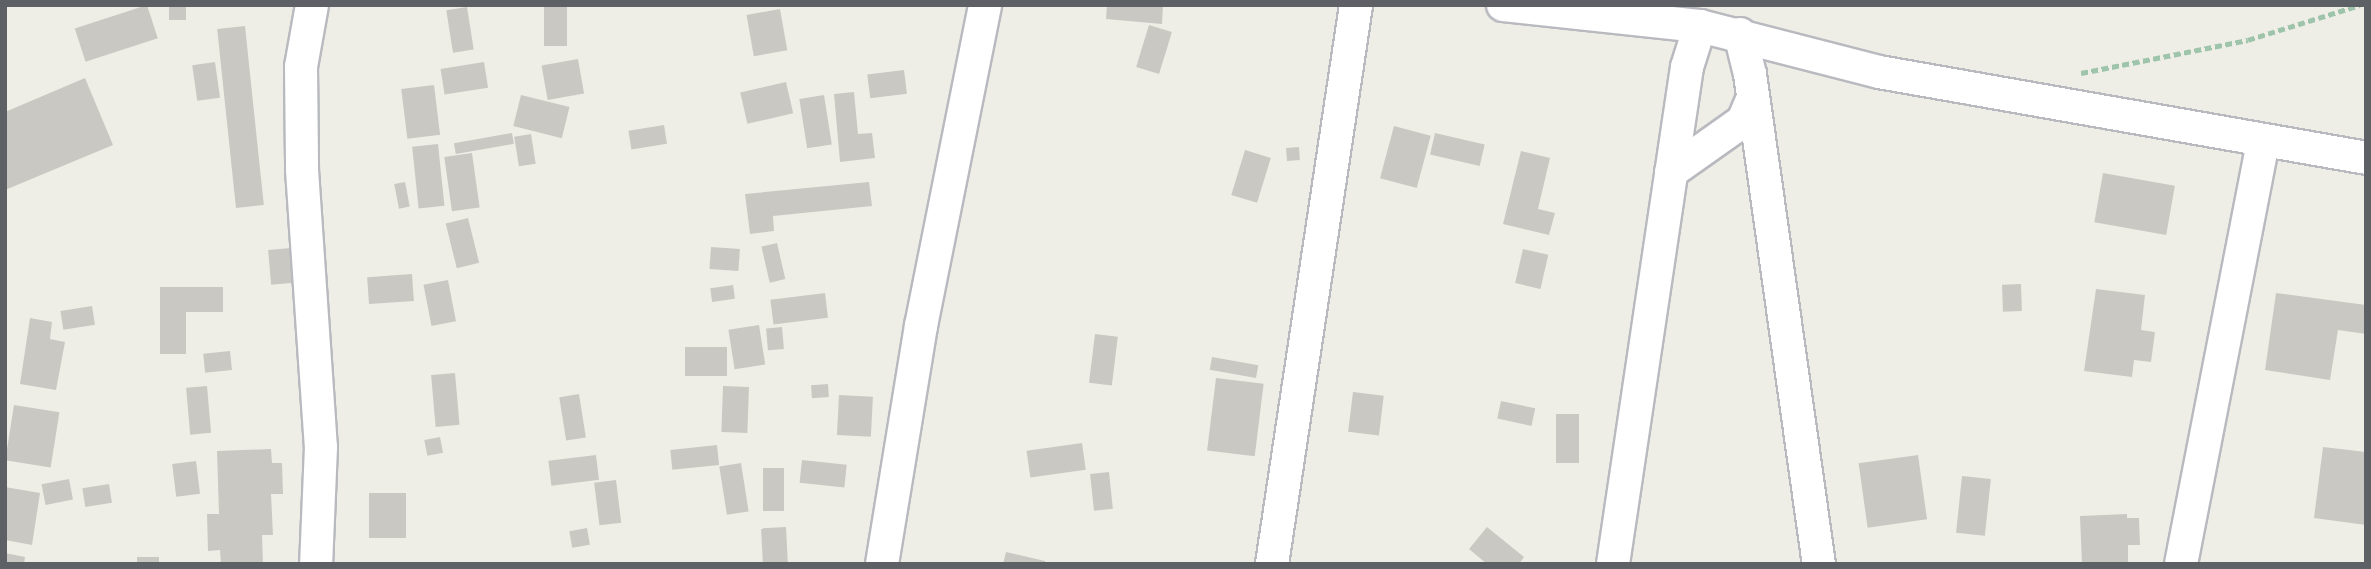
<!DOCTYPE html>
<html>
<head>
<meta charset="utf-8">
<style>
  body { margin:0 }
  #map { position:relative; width:2371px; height:569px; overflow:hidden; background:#efeee6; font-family:"Titillium Web",sans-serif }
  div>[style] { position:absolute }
  .building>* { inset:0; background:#cac8c2; transform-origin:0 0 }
  .path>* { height:4.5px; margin-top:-2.25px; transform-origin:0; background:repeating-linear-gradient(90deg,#9ec5ac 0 7px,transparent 0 10.5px) }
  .roads { filter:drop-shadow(2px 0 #b8babf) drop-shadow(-2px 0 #b8babf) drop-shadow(0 2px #b8babf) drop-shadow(0 -2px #b8babf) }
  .street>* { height:32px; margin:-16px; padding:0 16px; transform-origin:16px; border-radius:16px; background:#fff }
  span { translate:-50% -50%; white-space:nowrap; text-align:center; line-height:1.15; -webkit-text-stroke:5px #fff; paint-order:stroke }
  .frame { position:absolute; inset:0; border:7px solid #5d6065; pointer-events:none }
</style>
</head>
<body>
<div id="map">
  <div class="building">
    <div style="left:147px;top:5px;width:35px;height:76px;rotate:72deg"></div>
    <div style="left:169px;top:5px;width:17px;height:15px"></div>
    <div style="left:544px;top:5px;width:23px;height:41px"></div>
    <div style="clip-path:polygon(1107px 5px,1163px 5px,1162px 24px,1106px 19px)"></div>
    <div style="left:467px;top:7px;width:43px;height:21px;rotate:81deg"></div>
    <div style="left:780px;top:9px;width:42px;height:34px;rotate:80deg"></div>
    <div style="left:1149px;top:25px;width:24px;height:44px;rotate:17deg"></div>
    <div style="left:245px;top:26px;width:180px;height:28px;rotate:84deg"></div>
    <div style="left:578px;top:59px;width:35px;height:37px;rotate:80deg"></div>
    <div style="left:215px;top:62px;width:36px;height:23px;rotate:82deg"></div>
    <div style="left:484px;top:62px;width:26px;height:44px;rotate:81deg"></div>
    <div style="left:904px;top:70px;width:24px;height:37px;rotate:83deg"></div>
    <div style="clip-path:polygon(85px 78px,113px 145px,5px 190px,5px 112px)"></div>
    <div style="left:786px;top:82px;width:32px;height:47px;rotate:77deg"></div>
    <div style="left:434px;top:85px;width:50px;height:33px;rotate:83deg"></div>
    <div style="clip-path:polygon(854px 92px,858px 134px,872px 133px,875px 158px,840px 162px,834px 94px)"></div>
    <div style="left:521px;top:95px;width:50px;height:32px;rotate:14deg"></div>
    <div style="left:824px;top:95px;width:50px;height:25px;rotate:81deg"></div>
    <div style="left:664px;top:125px;width:19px;height:36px;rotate:81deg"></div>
    <div style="left:1394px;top:126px;width:38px;height:54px;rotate:15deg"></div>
    <div style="left:512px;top:133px;width:11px;height:59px;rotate:80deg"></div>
    <div style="left:1435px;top:133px;width:51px;height:22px;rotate:13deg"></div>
    <div style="left:531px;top:134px;width:30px;height:17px;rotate:81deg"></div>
    <div style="left:438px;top:144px;width:62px;height:26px;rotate:84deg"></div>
    <div style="left:1299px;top:147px;width:13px;height:13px;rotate:86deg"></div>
    <div style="left:1245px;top:150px;width:27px;height:47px;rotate:17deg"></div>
    <div style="clip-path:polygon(1521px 151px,1550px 158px,1538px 209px,1555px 213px,1549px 235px,1503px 224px)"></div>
    <div style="left:472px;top:153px;width:55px;height:28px;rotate:82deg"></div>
    <div style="left:2103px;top:173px;width:73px;height:50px;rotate:10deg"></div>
    <div style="left:405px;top:182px;width:25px;height:11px;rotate:79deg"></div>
    <div style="clip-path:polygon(869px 182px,872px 206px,773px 216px,774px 231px,750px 234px,745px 194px)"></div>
    <div style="left:468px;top:218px;width:46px;height:23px;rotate:76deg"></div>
    <div style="left:777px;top:243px;width:37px;height:16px;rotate:77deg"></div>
    <div style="left:711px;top:247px;width:29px;height:22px;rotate:4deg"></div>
    <div style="left:291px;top:248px;width:35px;height:23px;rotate:85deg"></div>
    <div style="left:1523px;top:249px;width:26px;height:35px;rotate:13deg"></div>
    <div style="left:412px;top:274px;width:27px;height:45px;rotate:86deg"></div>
    <div style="left:448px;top:280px;width:42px;height:25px;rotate:79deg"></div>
    <div style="left:2021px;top:284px;width:27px;height:19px;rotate:88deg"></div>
    <div style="left:733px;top:285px;width:14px;height:23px;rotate:82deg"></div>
    <div style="clip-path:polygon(160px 287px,223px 287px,223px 312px,186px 312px,186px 354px,160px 354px)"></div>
    <div style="clip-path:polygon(2096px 289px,2145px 295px,2141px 330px,2155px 332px,2151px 362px,2134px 360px,2132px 377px,2084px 371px)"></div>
    <div style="left:825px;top:293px;width:25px;height:55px;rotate:83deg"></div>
    <div style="clip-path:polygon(2276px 293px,2366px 305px,2366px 334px,2338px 330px,2330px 380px,2265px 370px)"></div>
    <div style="left:92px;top:306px;width:19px;height:32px;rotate:81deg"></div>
    <div style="clip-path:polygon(30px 318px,52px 322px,50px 339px,65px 342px,56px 390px,20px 384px)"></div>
    <div style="left:759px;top:325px;width:40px;height:31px;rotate:81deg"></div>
    <div style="left:782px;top:327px;width:22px;height:16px;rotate:85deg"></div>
    <div style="left:1095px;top:334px;width:23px;height:49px;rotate:7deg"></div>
    <div style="left:685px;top:347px;width:42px;height:29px"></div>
    <div style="left:230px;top:351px;width:19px;height:27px;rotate:84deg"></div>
    <div style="left:1212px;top:357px;width:47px;height:13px;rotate:10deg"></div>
    <div style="left:455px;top:373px;width:52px;height:24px;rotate:85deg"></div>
    <div style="left:1216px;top:378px;width:48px;height:73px;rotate:7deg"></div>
    <div style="left:828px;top:384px;width:13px;height:17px;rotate:86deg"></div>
    <div style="left:207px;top:386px;width:47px;height:21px;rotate:85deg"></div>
    <div style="left:723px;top:386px;width:26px;height:46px;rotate:2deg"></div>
    <div style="left:1353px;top:392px;width:31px;height:40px;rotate:7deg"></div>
    <div style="left:579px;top:394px;width:44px;height:20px;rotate:81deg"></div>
    <div style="left:839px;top:395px;width:34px;height:40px;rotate:3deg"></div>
    <div style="left:1501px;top:401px;width:35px;height:18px;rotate:12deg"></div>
    <div style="left:14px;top:405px;width:46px;height:56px;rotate:9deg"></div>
    <div style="left:1556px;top:414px;width:23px;height:49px"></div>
    <div style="left:440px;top:437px;width:16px;height:16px;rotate:79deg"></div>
    <div style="left:1082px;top:443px;width:27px;height:56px;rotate:82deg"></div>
    <div style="left:717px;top:445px;width:20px;height:47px;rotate:84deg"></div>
    <div style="clip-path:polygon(2323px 447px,2366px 452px,2366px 525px,2314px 518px)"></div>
    <div style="clip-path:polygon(271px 449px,272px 463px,282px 463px,283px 494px,271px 494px,273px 535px,262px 535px,263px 564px,221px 564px,220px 550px,208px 551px,207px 514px,219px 514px,217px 451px)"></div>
    <div style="left:596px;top:455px;width:25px;height:48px;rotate:83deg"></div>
    <div style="left:1918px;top:455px;width:65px;height:60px;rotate:82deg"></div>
    <div style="left:802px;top:460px;width:45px;height:23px;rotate:6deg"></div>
    <div style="left:196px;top:461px;width:33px;height:24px;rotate:83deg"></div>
    <div style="left:741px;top:463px;width:49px;height:22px;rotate:81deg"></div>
    <div style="left:763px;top:468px;width:21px;height:43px"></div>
    <div style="left:1109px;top:472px;width:37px;height:19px;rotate:84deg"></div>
    <div style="left:1962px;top:476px;width:29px;height:57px;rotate:6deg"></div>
    <div style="left:69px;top:479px;width:21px;height:28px;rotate:79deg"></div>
    <div style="left:616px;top:480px;width:43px;height:22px;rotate:83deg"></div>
    <div style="left:109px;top:484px;width:19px;height:27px;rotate:81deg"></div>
    <div style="clip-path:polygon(5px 487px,40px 493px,32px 545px,5px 540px)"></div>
    <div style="left:369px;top:493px;width:37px;height:45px"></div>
    <div style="clip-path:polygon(2127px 514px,2127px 518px,2139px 518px,2140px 545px,2128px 545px,2128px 564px,2082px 564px,2080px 516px)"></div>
    <div style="left:786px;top:527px;width:37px;height:25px;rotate:87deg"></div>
    <div style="clip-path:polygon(1487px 527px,1524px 557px,1519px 564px,1487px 564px,1469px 549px)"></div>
    <div style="left:587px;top:528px;width:17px;height:18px;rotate:80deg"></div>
    <div style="clip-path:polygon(1006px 552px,1045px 561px,1045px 564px,1003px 564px)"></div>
    <div style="clip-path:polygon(5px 553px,25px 557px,24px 564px,5px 564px)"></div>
    <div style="left:137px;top:557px;width:22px;height:7px"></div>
  </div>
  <div class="path">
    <div style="left:2081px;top:73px;width:170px;rotate:-11.2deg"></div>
    <div style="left:2248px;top:40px;width:117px;rotate:-17.4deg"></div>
  </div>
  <div class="roads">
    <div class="street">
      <div style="left:312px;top:5px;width:63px;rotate:100.1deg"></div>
      <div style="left:301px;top:67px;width:103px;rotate:89.4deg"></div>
      <div style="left:302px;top:170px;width:278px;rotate:86.1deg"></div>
      <div style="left:321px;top:447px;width:117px;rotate:92.4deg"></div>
      <div style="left:1503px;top:5px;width:198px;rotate:6.1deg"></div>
      <div style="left:1700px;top:26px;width:185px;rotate:14.4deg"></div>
      <div style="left:1879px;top:72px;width:495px;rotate:10deg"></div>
      <div style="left:1740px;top:34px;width:41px;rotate:76deg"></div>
      <div style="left:1750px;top:74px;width:495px;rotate:82deg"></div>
      <div style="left:1671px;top:172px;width:88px;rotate:-35.3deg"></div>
      <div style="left:1743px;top:121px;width:25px;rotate:-67deg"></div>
      <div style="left:882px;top:564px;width:241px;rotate:-80.7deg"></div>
      <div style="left:921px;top:326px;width:327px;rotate:-78.7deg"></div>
      <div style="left:1272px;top:564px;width:565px;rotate:-81.45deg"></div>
      <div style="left:1613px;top:564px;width:502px;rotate:-81.53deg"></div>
      <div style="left:1687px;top:67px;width:43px;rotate:-72.4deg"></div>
      <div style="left:2181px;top:564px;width:430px;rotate:-79deg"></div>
    </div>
  </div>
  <div class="frame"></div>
</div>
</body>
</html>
